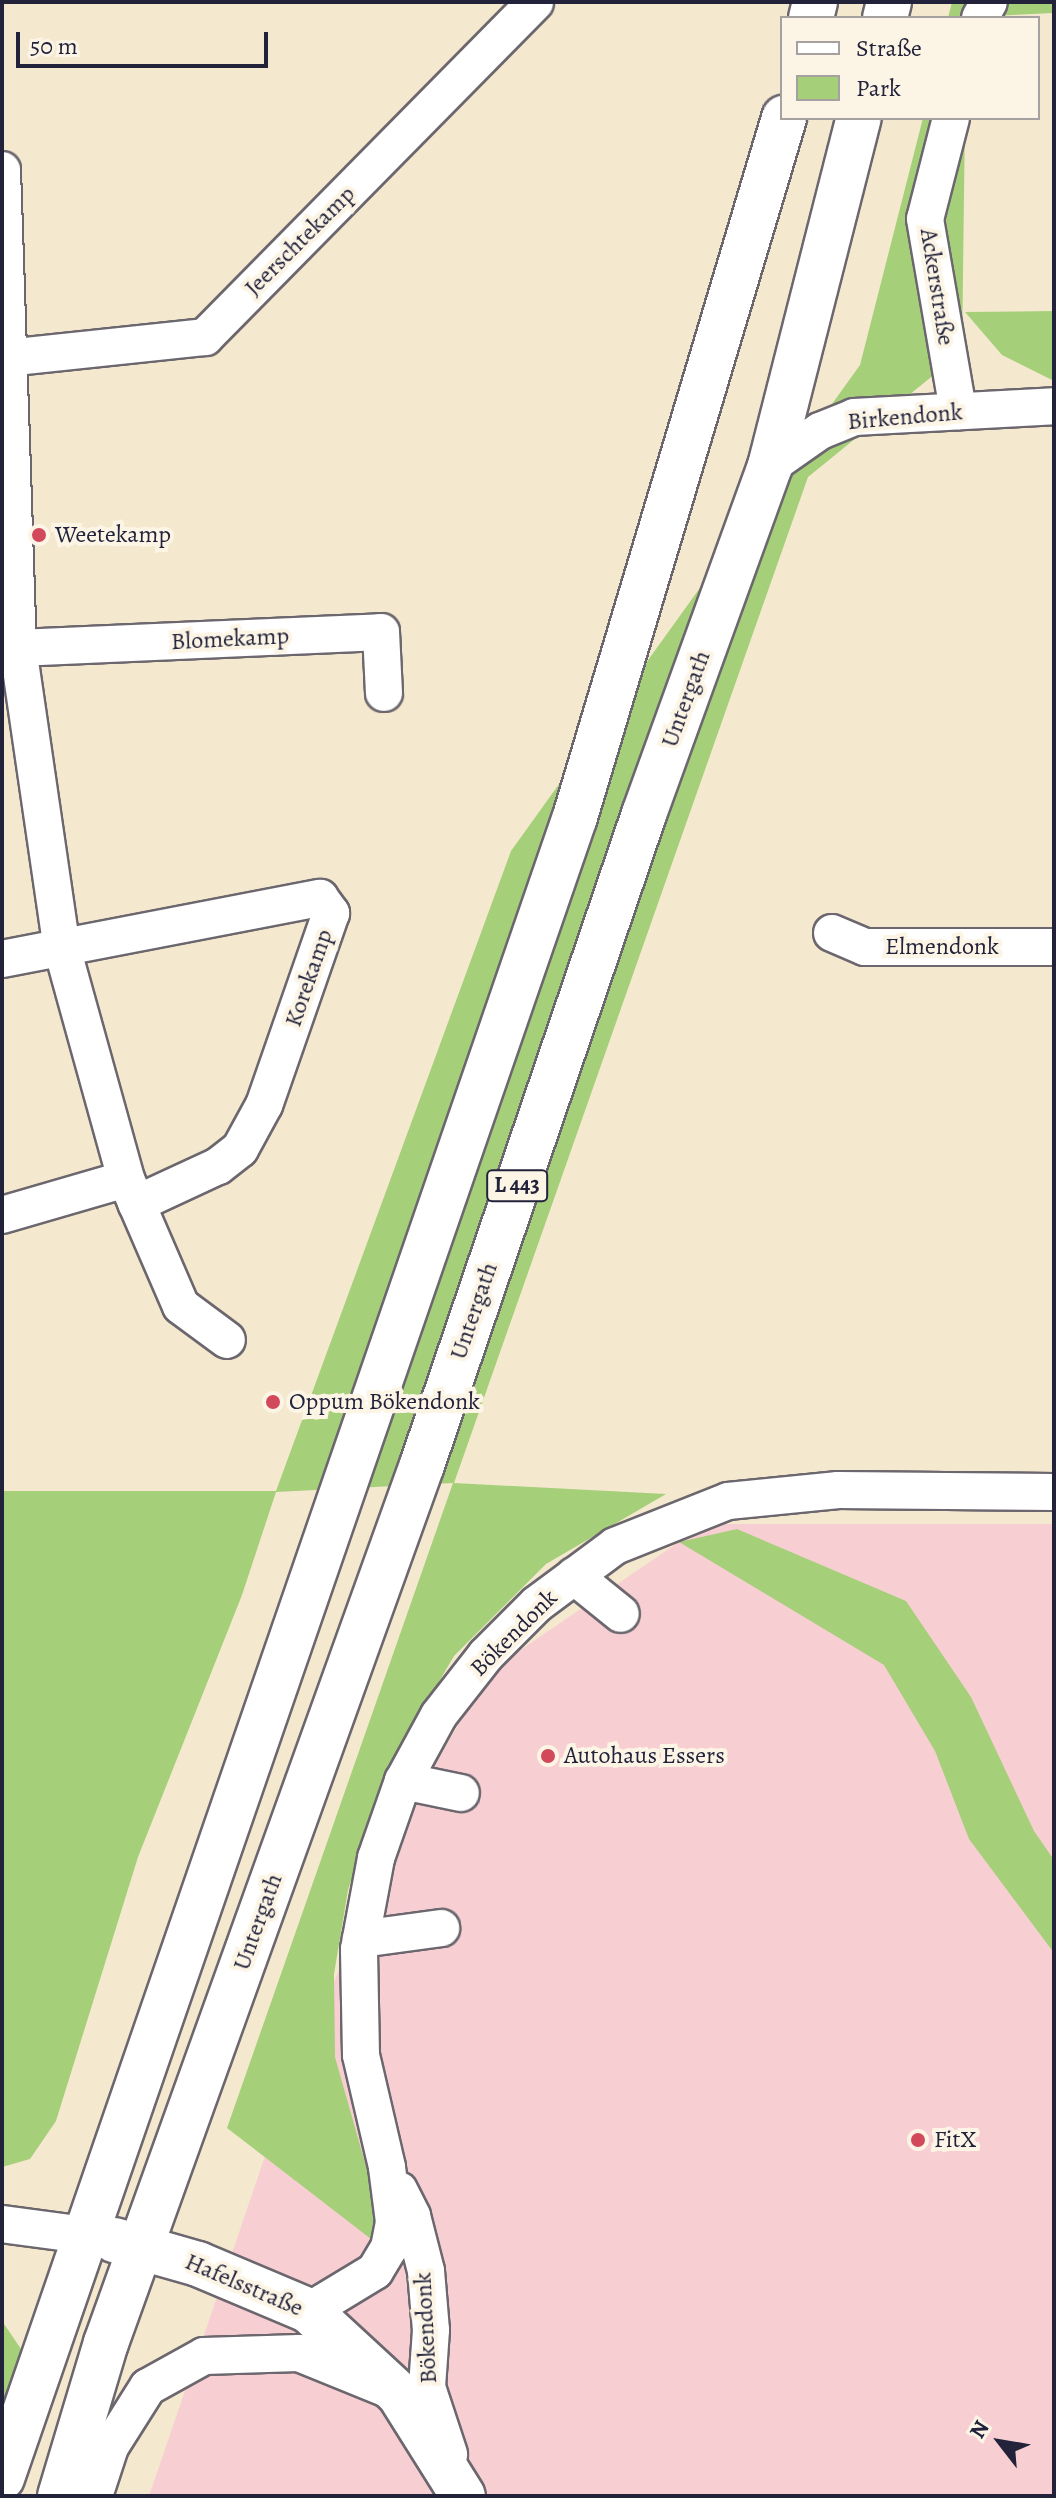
<!DOCTYPE html>
<html>
<head>
<meta charset="utf-8">
<style>
  body { margin:0 }
  #map { position:relative; width:1056px; height:2498px; overflow:hidden; background:#f4e8ce; font-family:Alegreya,serif }
  div>[style] { position:absolute }
  .built>* { inset:0; background:#f7cfd3 }
  .green>* { inset:0; background:#a6cf7a }
  .roads { filter:drop-shadow(2px 0 #6c676e) drop-shadow(-2px 0 #6c676e) drop-shadow(0 2px #6c676e) drop-shadow(0 -2px #6c676e) }
  .minor>* { height:36px; margin:-18px; padding:0 18px; transform-origin:18px; border-radius:18px; background:#fff }
  .major>* { height:44px; margin:-22px; padding:0 22px; transform-origin:22px; border-radius:22px; background:#fff }
  .dots>* { width:22px; height:22px; translate:-50% -50%; box-sizing:border-box; border:4px solid #fcf5e5; border-radius:50% }
  span { translate:-50% -50%; white-space:nowrap; text-align:center; line-height:1.15; -webkit-text-stroke:8px #fcf5e5; paint-order:stroke }
  .shield-label span { padding:2px 6px; background:#fcf5e5; border:2px solid; border-radius:6px; -webkit-text-stroke-width:0 }
  .shield-label { font-size:22px; color:#22223b; font-weight:700 }
  .street-label { font-size:24px; color:#22223b }
  .poi-label { font-size:24px; color:#22223b }
  .left { translate:0 -50%; text-align:left }
  .frame { position:absolute; inset:0; border:4px solid #22223b; pointer-events:none }
  .legend { position:absolute; left:780px; top:16px; width:260px; height:104px; box-sizing:border-box; background:#fcf5e5; border:2px solid #a5a1a1; margin:0; padding:10px 14px; list-style:none; font-size:24px; color:#22223b }
  .legend li { display:flex; align-items:center; gap:16px; height:40px }
  .legend b { width:40px; border:2px solid #a5a1a1 }
  .north { position:absolute; left:960px; top:2402px; width:80px; height:80px; -webkit-text-stroke:6px #fcf5e5; paint-order:stroke; rotate:301deg; font-size:22px; font-weight:700; line-height:32px; text-align:center; color:#22223b }
  .north::after { content:''; display:block; margin:auto; width:28px; height:36px; background:#22223b; clip-path:polygon(50% 0,100% 100%,50% 72%,0 100%) }
  .scale { position:absolute; left:16px; top:32px; width:252px; height:36px; box-sizing:border-box; border:4px solid #22223b; border-top:0; padding-left:10px; font-size:24px; line-height:28px; white-space:nowrap; color:#22223b; -webkit-text-stroke:6px #fcf5e5; paint-order:stroke }
</style>
</head>
<body>
<div id="map">
  <div class="built">
    <div style="clip-path:polygon(723px 1524px,1054px 1524px,1054px 2496px,149px 2496px,287px 2092px,402px 1823px,488px 1672px,679px 1542px)"></div>
  </div>
  <div class="green">
    <div style="clip-path:polygon(952px 2px,1054px 2px,1054px 13px,948px 18px)"></div>
    <div style="clip-path:polygon(923px 118px,965px 118px,962px 352px,808px 477px,454px 1483px,666px 1494px,546px 1564px,454px 1656px,386px 1772px,348px 1890px,334px 1974px,335px 2057px,371px 2184px,377px 2225px,371px 2239px,227px 2128px,453px 1483px,276px 1492px,242px 1595px,138px 1857px,56px 2121px,30px 2159px,2px 2167px,2px 1491px,276px 1491px,511px 851px,860px 365px)"></div>
    <div style="clip-path:polygon(1054px 311px,1054px 381px,1002px 355px,965px 312px)"></div>
    <div style="clip-path:polygon(737px 1529px,906px 1601px,971px 1697px,1034px 1831px,1054px 1860px,1054px 1953px,969px 1839px,935px 1751px,884px 1665px,679px 1542px)"></div>
    <div style="clip-path:polygon(2px 2321px,21px 2349px,2px 2412px)"></div>
  </div>
  <div class="roads">
    <div class="minor">
      <div style="left:980px;top:18px;width:18px;rotate:-61deg"></div>
      <div style="left:951px;top:118px;width:104px;rotate:104.4deg"></div>
      <div style="left:925px;top:219px;width:195px;rotate:80.2deg"></div>
      <div style="left:2px;top:170px;width:478px;rotate:88.1deg"></div>
      <div style="left:18px;top:648px;width:303px;rotate:81.7deg"></div>
      <div style="left:62px;top:948px;width:240px;rotate:74.5deg"></div>
      <div style="left:126px;top:1179px;width:138px;rotate:66.6deg"></div>
      <div style="left:181px;top:1306px;width:57px;rotate:36.5deg"></div>
      <div style="left:6px;top:358px;width:200px;rotate:-6deg"></div>
      <div style="left:205px;top:337px;width:470px;rotate:-45.4deg"></div>
      <div style="left:770px;top:466px;width:61px;rotate:-35deg"></div>
      <div style="left:820px;top:431px;width:37px;rotate:-22deg"></div>
      <div style="left:854px;top:417px;width:200px;rotate:-3.1deg"></div>
      <div style="left:18px;top:648px;width:363px;rotate:-2.5deg"></div>
      <div style="left:381px;top:632px;width:61px;rotate:87.2deg"></div>
      <div style="left:832px;top:933px;width:36px;rotate:23deg"></div>
      <div style="left:865px;top:947px;width:189px"></div>
      <div style="left:2px;top:959px;width:324px;rotate:-10.9deg"></div>
      <div style="left:320px;top:898px;width:19px;rotate:54deg"></div>
      <div style="left:331px;top:913px;width:203px;rotate:109.2deg"></div>
      <div style="left:264px;top:1105px;width:50px;rotate:118.6deg"></div>
      <div style="left:240px;top:1149px;width:28px;rotate:142deg"></div>
      <div style="left:218px;top:1166px;width:90px;rotate:155.1deg"></div>
      <div style="left:2px;top:1215px;width:129px;rotate:-16.2deg"></div>
      <div style="left:574px;top:1576px;width:60px;rotate:39deg"></div>
      <div style="left:403px;top:1781px;width:59px;rotate:11.7deg"></div>
      <div style="left:361px;top:1939px;width:81px;rotate:-7.8deg"></div>
      <div style="left:399px;top:2190px;width:29px;rotate:63deg"></div>
      <div style="left:412px;top:2216px;width:57px;rotate:75.7deg"></div>
      <div style="left:426px;top:2271px;width:59px;rotate:85.2deg"></div>
      <div style="left:431px;top:2330px;width:57px;rotate:94deg"></div>
      <div style="left:427px;top:2387px;width:71px;rotate:71.8deg"></div>
      <div style="left:2px;top:2224px;width:83px;rotate:7.6deg"></div>
      <div style="left:309px;top:2311px;width:77px;rotate:-31.2deg"></div>
      <div style="left:375px;top:2271px;width:27px;rotate:-59deg"></div>
      <div style="left:389px;top:2248px;width:26px;rotate:-79deg"></div>
      <div style="left:394px;top:2222px;width:55px;rotate:-97.3deg"></div>
      <div style="left:387px;top:2167px;width:115px;rotate:-103.1deg"></div>
      <div style="left:361px;top:2055px;width:106px;rotate:-91.1deg"></div>
      <div style="left:359px;top:1949px;width:93px;rotate:-79.4deg"></div>
      <div style="left:376px;top:1858px;width:82px;rotate:-70.7deg"></div>
      <div style="left:403px;top:1781px;width:75px;rotate:-61.4deg"></div>
      <div style="left:439px;top:1715px;width:76px;rotate:-51.9deg"></div>
      <div style="left:486px;top:1655px;width:72px;rotate:-45deg"></div>
      <div style="left:537px;top:1604px;width:97px;rotate:-36.6deg"></div>
      <div style="left:615px;top:1546px;width:122px;rotate:-21.7deg"></div>
      <div style="left:728px;top:1501px;width:111px;rotate:-5.7deg"></div>
      <div style="left:838px;top:1490px;width:216px;rotate:0.5deg"></div>
      <div style="left:94px;top:2496px;width:52px;rotate:-71.9deg"></div>
      <div style="left:110px;top:2447px;width:71px;rotate:-57.7deg"></div>
      <div style="left:148px;top:2387px;width:64px;rotate:-29deg"></div>
      <div style="left:204px;top:2356px;width:95px;rotate:-1.8deg"></div>
      <div style="left:299px;top:2353px;width:93px;rotate:22.1deg"></div>
    </div>
    <div class="major">
      <div style="left:811px;top:18px;width:16px;rotate:-76deg"></div>
      <div style="left:885px;top:18px;width:16px;rotate:-76deg"></div>
      <div style="left:114px;top:2240px;width:87px;rotate:15.9deg"></div>
      <div style="left:198px;top:2264px;width:121px;rotate:22.9deg"></div>
      <div style="left:309px;top:2311px;width:122px;rotate:42.7deg"></div>
      <div style="left:399px;top:2394px;width:120px;rotate:57.9deg"></div>
      <div style="left:2px;top:2478px;width:1757px;rotate:-70.97deg"></div>
      <div style="left:575px;top:817px;width:730px;rotate:-73.35deg"></div>
      <div style="left:60px;top:2496px;width:160px;rotate:-73.3deg"></div>
      <div style="left:106px;top:2343px;width:933px;rotate:-70.21deg"></div>
      <div style="left:422px;top:1465px;width:688px;rotate:-71.17deg"></div>
      <div style="left:644px;top:814px;width:370px;rotate:-70.1deg"></div>
      <div style="left:770px;top:466px;width:359px;rotate:-75.7deg"></div>
    </div>
  </div>
  <div class="dots">
    <div style="left:39px;top:535px;background:#d1495b"></div>
    <div style="left:273px;top:1402px;background:#d1495b"></div>
    <div style="left:548px;top:1756px;background:#d1495b"></div>
    <div style="left:918px;top:2140px;background:#d1495b"></div>
  </div>
  <div class="shield-label">
    <span style="left:517px;top:1186px">L 443</span>
  </div>
  <div class="street-label">
    <span style="left:300px;top:241px;rotate:-45deg">Jeerschtekamp</span>
    <span style="left:937px;top:287px;rotate:81deg">Ackerstraße</span>
    <span style="left:905px;top:417px;rotate:-5deg">Birkendonk</span>
    <span style="left:230px;top:639px;rotate:-3deg">Blomekamp</span>
    <span style="left:686px;top:699px;rotate:-70deg">Untergath</span>
    <span style="left:942px;top:947px">Elmendonk</span>
    <span style="left:309px;top:978px;rotate:-71deg">Korekamp</span>
    <span style="left:474px;top:1311px;rotate:-71deg">Untergath</span>
    <span style="left:514px;top:1633px;rotate:-45deg">Bökendonk</span>
    <span style="left:258px;top:1922px;rotate:-70deg">Untergath</span>
    <span style="left:244px;top:2285px;rotate:23deg">Hafelsstraße</span>
    <span style="left:426px;top:2328px;rotate:-93deg">Bökendonk</span>
  </div>
  <div class="poi-label">
    <span class="left" style="left:55px;top:535px">Weetekamp</span>
    <span class="left" style="left:289px;top:1402px">Oppum Bökendonk</span>
    <span class="left" style="left:564px;top:1756px">Autohaus Essers</span>
    <span class="left" style="left:934px;top:2140px">FitX</span>
  </div>
  <div class="frame"></div>
  <ul class="legend">
  <li><b style="height:10px;background:#fff"></b>Straße</li>
  <li><b style="height:22px;background:#a6cf7a"></b>Park</li>
  </ul>
  <div class="north">N</div>
  <div class="scale">50 m</div>
</div>
</body>
</html>
